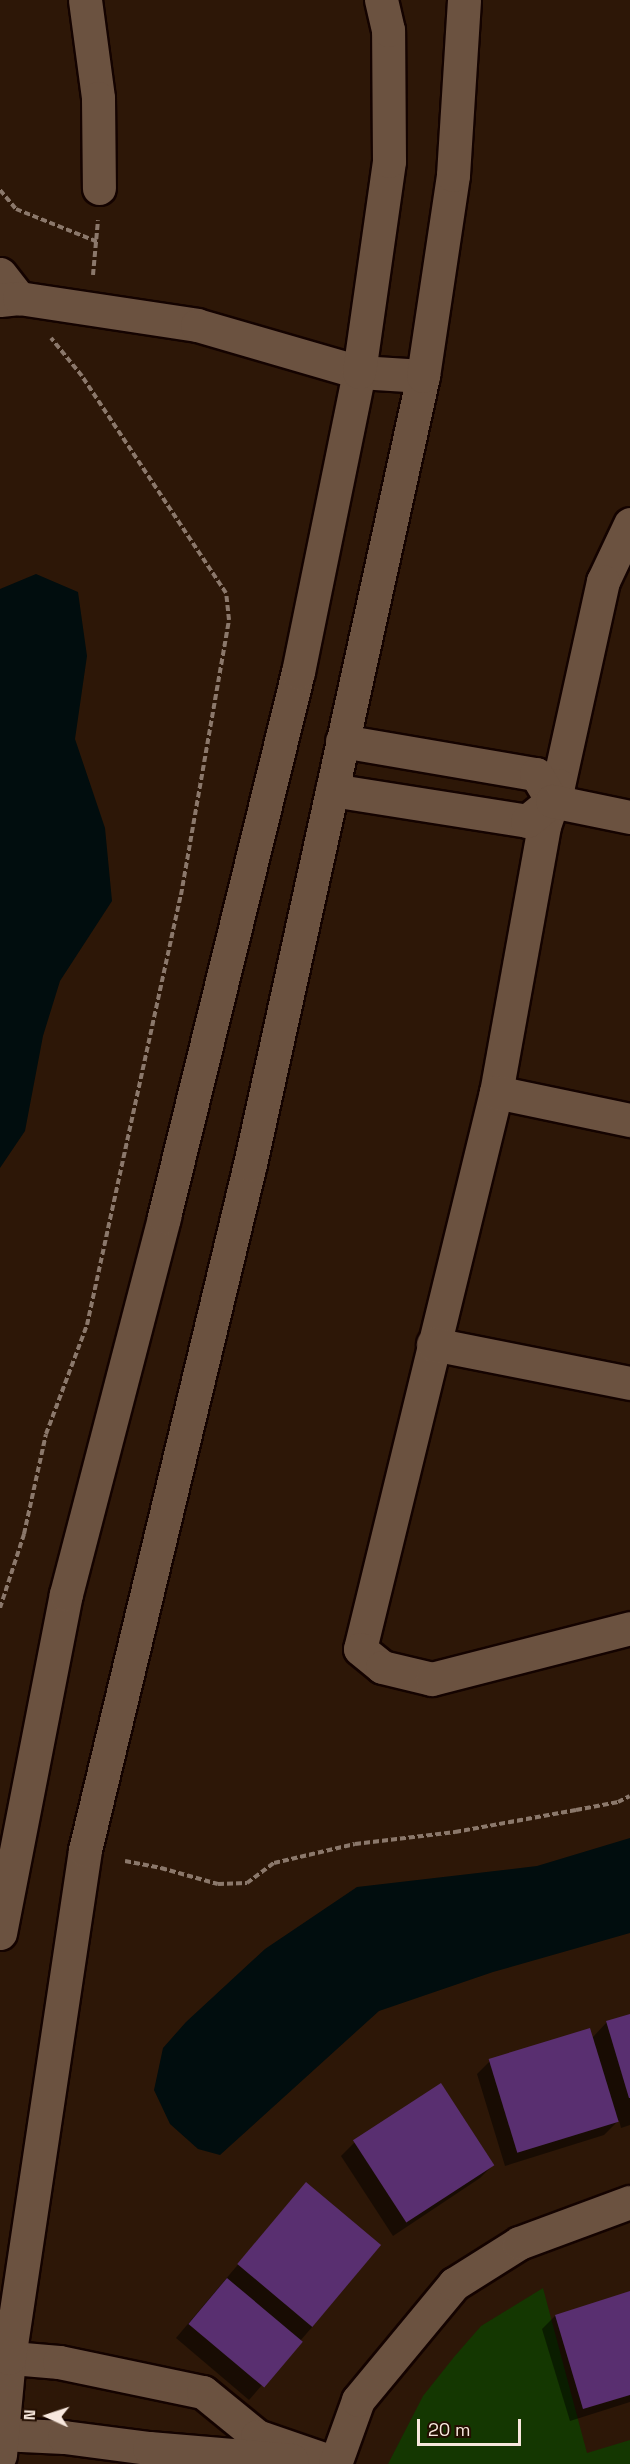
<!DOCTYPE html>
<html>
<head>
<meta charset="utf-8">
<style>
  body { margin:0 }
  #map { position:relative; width:630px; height:2464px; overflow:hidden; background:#2d1707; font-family:"Space Grotesk",sans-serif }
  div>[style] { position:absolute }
  .green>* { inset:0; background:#143701 }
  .water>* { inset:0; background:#010d0e }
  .shadow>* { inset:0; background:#0007 }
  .building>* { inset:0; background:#592f70; transform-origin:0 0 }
  .path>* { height:4px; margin-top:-2px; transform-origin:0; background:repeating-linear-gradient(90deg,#8b786b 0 6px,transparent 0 9px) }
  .roads { filter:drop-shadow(2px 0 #140300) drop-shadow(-2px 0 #140300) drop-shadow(0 2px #140300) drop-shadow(0 -2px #140300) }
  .minor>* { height:33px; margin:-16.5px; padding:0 16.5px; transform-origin:16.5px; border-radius:16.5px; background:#6b5240 }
  .tertiary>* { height:33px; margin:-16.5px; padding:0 16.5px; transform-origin:16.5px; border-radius:16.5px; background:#6b5240 }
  span { translate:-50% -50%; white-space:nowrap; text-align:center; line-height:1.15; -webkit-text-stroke:4.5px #230e01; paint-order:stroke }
  .north { position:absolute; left:18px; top:2386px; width:60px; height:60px; -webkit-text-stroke:4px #230e01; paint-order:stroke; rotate:273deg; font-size:16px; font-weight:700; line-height:24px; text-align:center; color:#f8e8de }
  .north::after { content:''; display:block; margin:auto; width:21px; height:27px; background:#f8e8de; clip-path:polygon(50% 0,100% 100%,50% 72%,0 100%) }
  .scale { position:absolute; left:417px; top:2419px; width:104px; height:27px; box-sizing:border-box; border:3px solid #f8e8de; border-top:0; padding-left:8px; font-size:18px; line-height:21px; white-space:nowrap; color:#f8e8de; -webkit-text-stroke:4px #230e01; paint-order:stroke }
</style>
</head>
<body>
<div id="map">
  <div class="green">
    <div style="clip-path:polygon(543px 2288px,587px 2453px,630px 2440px,630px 2464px,388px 2464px,423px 2396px,454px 2357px,481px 2326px)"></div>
  </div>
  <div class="water">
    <div style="clip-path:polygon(36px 574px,78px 592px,87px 656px,75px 739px,105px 828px,112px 901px,60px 981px,43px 1036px,25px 1131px,0 1168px,0 589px)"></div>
    <div style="clip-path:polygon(630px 1838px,630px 1933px,493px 1972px,379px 2011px,220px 2155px,198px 2149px,170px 2124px,154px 2090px,163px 2048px,186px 2022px,265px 1949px,357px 1887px,537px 1866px)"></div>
  </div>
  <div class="shadow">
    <div style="clip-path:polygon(630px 2015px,630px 2125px,621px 2128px,619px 2120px,604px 2135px,505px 2166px,477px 2074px,490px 2061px,592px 2038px,607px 2022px)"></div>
    <div style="clip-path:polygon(354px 2143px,493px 2165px,480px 2178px,393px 2236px,341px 2156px)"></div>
    <div style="clip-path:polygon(306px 2184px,313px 2326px,249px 2400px,176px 2338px)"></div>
    <div style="clip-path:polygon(630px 2293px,630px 2402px,570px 2421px,542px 2329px,555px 2316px)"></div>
  </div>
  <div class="building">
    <div style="clip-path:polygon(630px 2014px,630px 2098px,629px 2098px,606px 2021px)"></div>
    <div style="left:590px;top:2028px;width:98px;height:106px;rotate:73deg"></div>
    <div style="left:441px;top:2083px;width:98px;height:105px;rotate:57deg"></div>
    <div style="left:306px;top:2182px;width:98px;height:107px;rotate:40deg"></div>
    <div style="left:227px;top:2278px;width:99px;height:60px;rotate:40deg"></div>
    <div style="clip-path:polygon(630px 2291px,630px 2395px,583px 2409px,555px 2315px)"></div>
  </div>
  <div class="path">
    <div style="left:0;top:190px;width:25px;rotate:50deg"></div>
    <div style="left:16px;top:209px;width:88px;rotate:21.9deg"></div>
    <div style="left:93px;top:275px;width:55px;rotate:-84.8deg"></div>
    <div style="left:0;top:1608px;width:78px;rotate:-72deg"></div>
    <div style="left:24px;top:1534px;width:102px;rotate:-77.6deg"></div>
    <div style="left:46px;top:1434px;width:116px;rotate:-69.4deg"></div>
    <div style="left:87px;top:1325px;width:440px;rotate:-77.7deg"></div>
    <div style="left:181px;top:895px;width:279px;rotate:-80.1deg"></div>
    <div style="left:229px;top:620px;width:27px;rotate:-96deg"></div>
    <div style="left:226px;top:593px;width:260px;rotate:-123.6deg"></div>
    <div style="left:82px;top:376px;width:49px;rotate:-129.2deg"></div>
    <div style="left:125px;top:1861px;width:37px;rotate:11deg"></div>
    <div style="left:161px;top:1868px;width:59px;rotate:15.7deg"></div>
    <div style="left:218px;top:1884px;width:29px;rotate:-2deg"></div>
    <div style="left:247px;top:1883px;width:34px;rotate:-37deg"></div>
    <div style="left:274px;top:1863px;width:83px;rotate:-13.2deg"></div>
    <div style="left:355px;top:1844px;width:101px;rotate:-6.8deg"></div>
    <div style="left:455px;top:1832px;width:123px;rotate:-10.3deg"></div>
    <div style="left:576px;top:1810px;width:43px;rotate:-10.8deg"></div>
    <div style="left:618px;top:1802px;width:13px;rotate:-27deg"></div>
  </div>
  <div class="roads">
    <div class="minor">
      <div style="left:85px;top:0;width:99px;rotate:82.4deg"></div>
      <div style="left:98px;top:98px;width:90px;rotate:89.4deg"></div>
      <div style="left:0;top:274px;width:31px;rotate:52deg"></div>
      <div style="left:0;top:300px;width:19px;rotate:-6deg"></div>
      <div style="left:19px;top:298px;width:180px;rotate:8.6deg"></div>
      <div style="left:197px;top:325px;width:169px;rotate:16.2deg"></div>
      <div style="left:359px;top:372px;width:64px;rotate:3.6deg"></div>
      <div style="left:630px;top:524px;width:63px;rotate:115.3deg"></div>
      <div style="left:603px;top:581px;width:209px;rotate:102.4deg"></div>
      <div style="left:558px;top:785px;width:43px;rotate:108.9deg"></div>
      <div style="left:544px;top:826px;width:270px;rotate:100.2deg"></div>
      <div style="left:496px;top:1092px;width:573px;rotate:103.72deg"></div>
      <div style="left:360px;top:1649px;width:28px;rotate:39deg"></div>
      <div style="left:382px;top:1667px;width:51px;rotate:13.5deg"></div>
      <div style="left:432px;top:1679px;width:204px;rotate:-14.4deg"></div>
      <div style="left:342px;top:741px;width:197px;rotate:9.7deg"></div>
      <div style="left:536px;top:774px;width:31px;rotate:59deg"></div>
      <div style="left:332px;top:790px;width:197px;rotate:9deg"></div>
      <div style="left:527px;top:821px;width:32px;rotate:-39deg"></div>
      <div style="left:552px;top:801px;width:80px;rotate:11.6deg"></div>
      <div style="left:496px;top:1092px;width:137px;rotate:11.8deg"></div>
      <div style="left:433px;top:1344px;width:201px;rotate:11.2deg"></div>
      <div style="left:0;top:2357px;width:59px;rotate:4.8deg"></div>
      <div style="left:59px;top:2362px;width:147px;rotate:11.8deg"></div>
      <div style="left:203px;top:2392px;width:70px;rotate:39.2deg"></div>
      <div style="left:257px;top:2436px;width:83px;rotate:19.1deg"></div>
      <div style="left:0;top:2434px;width:64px;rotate:2.7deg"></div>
      <div style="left:64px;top:2437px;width:86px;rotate:7.4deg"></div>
      <div style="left:149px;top:2448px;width:143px;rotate:4.8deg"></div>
      <div style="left:335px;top:2464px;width:68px;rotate:-70.2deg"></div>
      <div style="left:358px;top:2400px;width:151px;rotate:-50.4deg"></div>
      <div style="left:454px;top:2284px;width:77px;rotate:-32.2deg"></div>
      <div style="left:519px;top:2243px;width:118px;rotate:-20.3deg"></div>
    </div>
    <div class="tertiary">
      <div style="left:0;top:1933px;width:345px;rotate:-79deg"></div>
      <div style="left:66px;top:1594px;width:390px;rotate:-75.4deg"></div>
      <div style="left:164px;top:1217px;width:561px;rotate:-76.19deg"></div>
      <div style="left:298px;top:672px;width:306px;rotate:-78.5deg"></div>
      <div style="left:359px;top:372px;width:213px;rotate:-81.9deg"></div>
      <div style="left:389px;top:161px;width:131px;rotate:-90.4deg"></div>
      <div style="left:388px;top:30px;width:31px;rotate:-103deg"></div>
      <div style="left:0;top:2455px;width:97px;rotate:-84.7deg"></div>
      <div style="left:9px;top:2358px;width:514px;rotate:-81.49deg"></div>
      <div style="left:85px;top:1850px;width:706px;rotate:-76.48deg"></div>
      <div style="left:250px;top:1164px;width:807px;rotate:-77.62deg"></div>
      <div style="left:423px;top:376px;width:203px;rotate:-81.5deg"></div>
      <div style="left:453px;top:175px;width:175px;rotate:-86.4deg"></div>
    </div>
  </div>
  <div class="north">N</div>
  <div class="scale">20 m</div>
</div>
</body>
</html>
